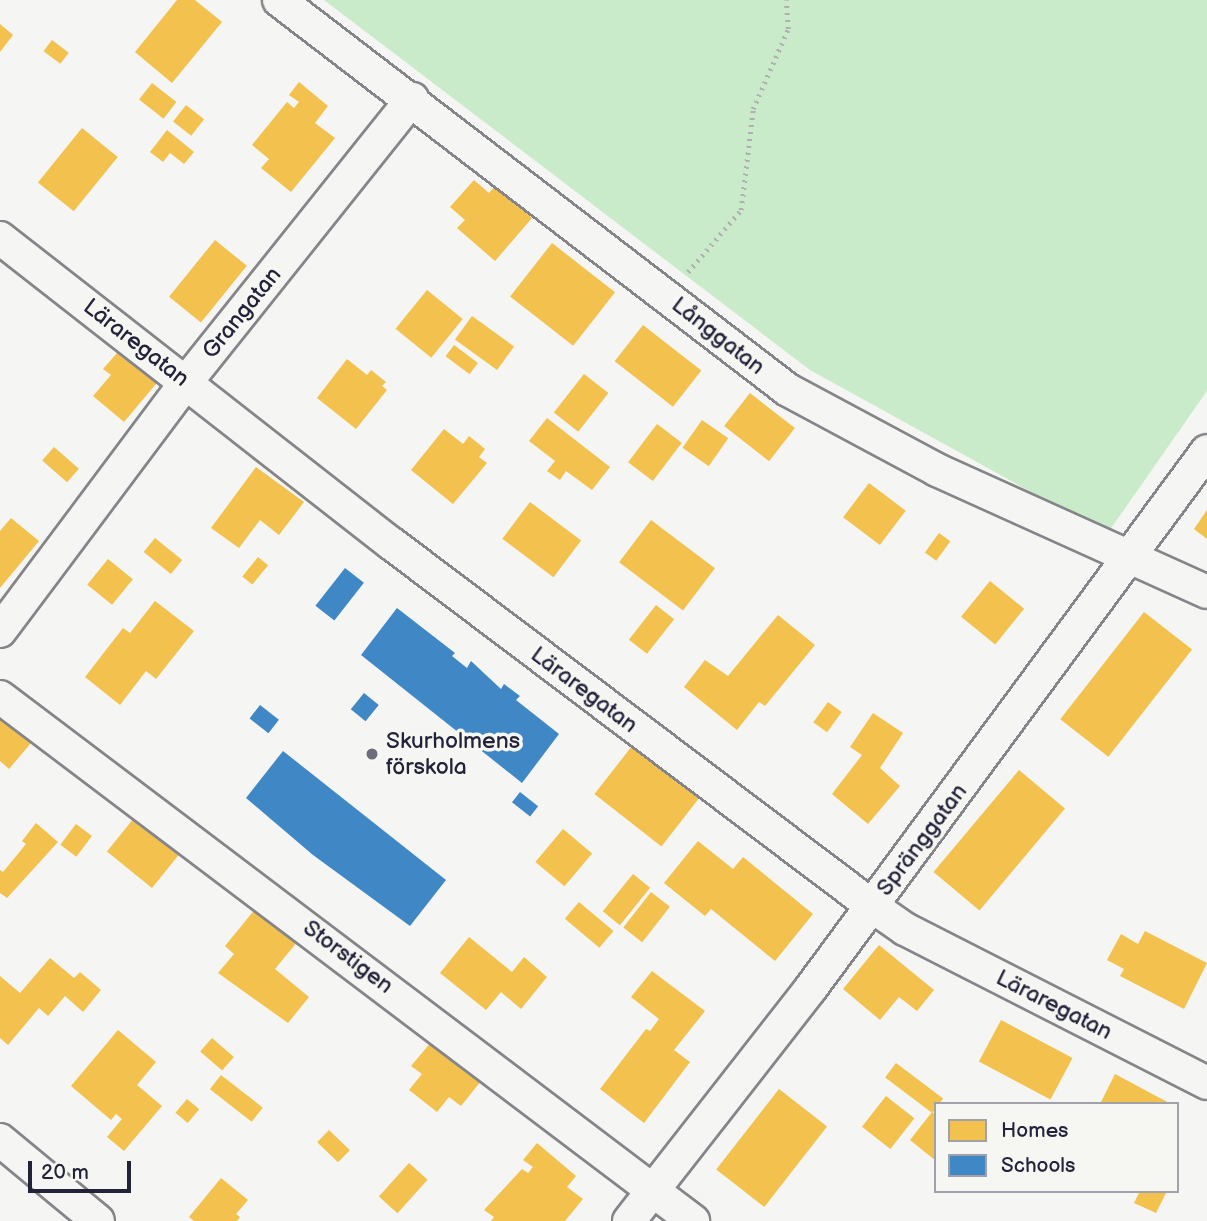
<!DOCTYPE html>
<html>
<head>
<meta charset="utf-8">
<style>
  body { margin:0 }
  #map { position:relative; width:1207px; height:1221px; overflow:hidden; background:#f5f5f3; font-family:"Balsamiq Sans",sans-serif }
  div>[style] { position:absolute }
  .green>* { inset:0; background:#caebca }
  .homes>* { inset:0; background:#f2c14e; transform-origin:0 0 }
  .schools>* { inset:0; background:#3f88c5; transform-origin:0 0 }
  .path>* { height:4.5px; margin-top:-2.25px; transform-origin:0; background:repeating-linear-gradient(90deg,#b0b0b2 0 2px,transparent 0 7px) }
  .roads { filter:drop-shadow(2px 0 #858589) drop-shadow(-2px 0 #858589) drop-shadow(0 2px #858589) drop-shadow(0 -2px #858589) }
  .street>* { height:32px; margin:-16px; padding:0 16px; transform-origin:16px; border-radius:16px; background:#f5f5f3 }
  .dots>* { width:19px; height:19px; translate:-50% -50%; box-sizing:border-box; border:4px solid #f6f6f2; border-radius:50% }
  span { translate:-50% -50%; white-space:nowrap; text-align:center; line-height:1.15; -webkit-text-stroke:7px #f6f6f2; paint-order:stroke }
  .street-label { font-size:23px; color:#22223b }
  .poi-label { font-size:23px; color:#22223b }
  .left { translate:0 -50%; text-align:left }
  .legend { position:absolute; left:934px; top:1102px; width:245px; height:91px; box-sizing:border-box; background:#f6f6f2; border:2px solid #a1a1a9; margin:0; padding:9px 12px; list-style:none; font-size:21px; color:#22223b }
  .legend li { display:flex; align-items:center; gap:14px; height:35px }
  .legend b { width:35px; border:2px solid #a1a1a9 }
  .scale { position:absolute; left:28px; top:1161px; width:103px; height:32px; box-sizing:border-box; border:4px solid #22223b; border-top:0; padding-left:9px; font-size:21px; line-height:24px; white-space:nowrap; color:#22223b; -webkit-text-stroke:5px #f6f6f2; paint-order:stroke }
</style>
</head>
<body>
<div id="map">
  <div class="green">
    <div style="clip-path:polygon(324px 0,1207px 0,1207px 391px,1107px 534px,810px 370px)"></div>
  </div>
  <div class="homes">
    <div style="clip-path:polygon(177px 0,195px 0,222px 22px,172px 83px,135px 52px)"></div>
    <div style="clip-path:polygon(0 24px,13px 35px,0 52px)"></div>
    <div style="left:52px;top:40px;width:21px;height:14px;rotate:37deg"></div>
    <div style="clip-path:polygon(299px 82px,328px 106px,315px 123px,335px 138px,291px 192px,261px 168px,269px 159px,252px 145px,287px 102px,294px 108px,299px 102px,289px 95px)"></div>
    <div style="left:152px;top:83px;width:31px;height:21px;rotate:38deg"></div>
    <div style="left:186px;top:105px;width:23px;height:21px;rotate:38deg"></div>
    <div style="left:82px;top:128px;width:46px;height:70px;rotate:39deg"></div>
    <div style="clip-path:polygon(167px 130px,194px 152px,184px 164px,170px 153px,163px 162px,150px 152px)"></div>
    <div style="clip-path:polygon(474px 180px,489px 193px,495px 186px,532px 218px,495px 261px,457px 228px,465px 220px,450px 207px)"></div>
    <div style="left:215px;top:240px;width:41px;height:73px;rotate:39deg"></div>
    <div style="left:552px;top:243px;width:80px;height:68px;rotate:38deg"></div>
    <div style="left:427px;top:290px;width:46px;height:50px;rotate:39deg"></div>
    <div style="left:472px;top:316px;width:52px;height:29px;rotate:36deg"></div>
    <div style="left:643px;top:325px;width:74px;height:46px;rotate:38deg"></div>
    <div style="left:454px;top:345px;width:30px;height:14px;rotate:37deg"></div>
    <div style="clip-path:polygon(130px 351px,161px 378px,124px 422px,93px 396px,111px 375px,103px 369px,117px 353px,124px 358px)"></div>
    <div style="clip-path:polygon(347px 359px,367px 375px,371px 370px,386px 382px,382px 386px,387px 390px,356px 429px,317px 398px)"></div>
    <div style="left:584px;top:374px;width:31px;height:49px;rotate:38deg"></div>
    <div style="left:750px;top:393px;width:57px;height:42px;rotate:38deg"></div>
    <div style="clip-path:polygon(547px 418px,610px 467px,592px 490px,566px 471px,560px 480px,547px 471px,555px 461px,529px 441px)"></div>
    <div style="left:702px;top:420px;width:32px;height:34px;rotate:35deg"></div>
    <div style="left:657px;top:424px;width:31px;height:48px;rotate:37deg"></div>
    <div style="clip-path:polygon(444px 429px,463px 444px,469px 436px,485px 449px,479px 457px,487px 463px,453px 504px,411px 470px)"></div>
    <div style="left:54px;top:447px;width:33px;height:18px;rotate:41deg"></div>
    <div style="clip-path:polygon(256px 467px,304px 502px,279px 535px,260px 520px,239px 548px,211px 528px)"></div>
    <div style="left:869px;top:483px;width:46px;height:43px;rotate:37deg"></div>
    <div style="left:530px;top:502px;width:64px;height:46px;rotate:37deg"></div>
    <div style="clip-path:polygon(1207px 510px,1207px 539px,1194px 529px)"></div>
    <div style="clip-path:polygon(11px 518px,39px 541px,0 588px,0 531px)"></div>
    <div style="left:651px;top:520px;width:80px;height:53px;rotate:37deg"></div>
    <div style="left:939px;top:533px;width:14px;height:24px;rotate:36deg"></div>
    <div style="left:155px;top:538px;width:35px;height:18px;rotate:39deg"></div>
    <div style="left:258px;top:557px;width:13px;height:25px;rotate:39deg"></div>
    <div style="left:108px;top:559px;width:32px;height:33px;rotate:39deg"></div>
    <div style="left:990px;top:581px;width:44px;height:46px;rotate:39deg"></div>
    <div style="clip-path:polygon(155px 601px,194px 631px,156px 679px,146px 671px,120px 705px,85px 677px,123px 628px,130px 633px)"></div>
    <div style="left:656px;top:605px;width:23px;height:44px;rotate:38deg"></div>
    <div style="left:1144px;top:612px;width:61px;height:136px;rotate:38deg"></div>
    <div style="clip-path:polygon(778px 615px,815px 645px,765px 706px,759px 702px,737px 730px,684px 687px,705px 660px,728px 676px)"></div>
    <div style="left:828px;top:702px;width:17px;height:25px;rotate:36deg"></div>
    <div style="clip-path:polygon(0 707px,36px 737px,9px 769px,0 761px)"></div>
    <div style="clip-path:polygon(873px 713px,903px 733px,880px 768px,900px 786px,868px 824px,832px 794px,862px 755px,850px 747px)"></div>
    <div style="left:632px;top:746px;width:85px;height:61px;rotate:38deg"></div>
    <div style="left:1019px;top:770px;width:60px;height:133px;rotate:40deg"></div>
    <div style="left:134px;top:818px;width:58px;height:43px;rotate:39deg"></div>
    <div style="clip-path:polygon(36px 823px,58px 842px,7px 898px,0 893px,0 870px,3px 872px,26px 844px,22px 841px)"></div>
    <div style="left:76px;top:824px;width:20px;height:26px;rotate:37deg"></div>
    <div style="left:563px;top:829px;width:38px;height:43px;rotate:40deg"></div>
    <div style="clip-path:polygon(698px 841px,733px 869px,743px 857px,813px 914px,775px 961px,711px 909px,705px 916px,664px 883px)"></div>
    <div style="left:633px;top:874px;width:22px;height:48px;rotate:39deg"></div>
    <div style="left:651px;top:892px;width:24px;height:45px;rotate:38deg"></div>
    <div style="left:579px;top:902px;width:45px;height:22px;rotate:40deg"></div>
    <div style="clip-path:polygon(256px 908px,298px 941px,275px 969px,309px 997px,288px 1023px,218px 973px,234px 954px,225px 946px)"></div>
    <div style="clip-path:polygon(1145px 931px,1207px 963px,1184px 1009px,1120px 976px,1124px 969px,1107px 960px,1121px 934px,1138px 944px)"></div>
    <div style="clip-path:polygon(469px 937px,512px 972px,524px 957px,547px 977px,521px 1009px,501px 992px,486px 1010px,440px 973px)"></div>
    <div style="clip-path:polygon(879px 945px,934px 990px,917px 1011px,899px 997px,880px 1020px,843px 989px)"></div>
    <div style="clip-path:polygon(50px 958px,74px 978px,80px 972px,101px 990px,83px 1012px,65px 996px,48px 1016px,39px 1008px,8px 1045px,0 1038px,0 976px,20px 993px)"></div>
    <div style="clip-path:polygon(652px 971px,705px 1011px,674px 1050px,690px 1062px,644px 1123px,600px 1089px,646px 1029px,650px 1031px,659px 1019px,631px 997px)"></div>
    <div style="left:1001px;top:1020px;width:81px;height:47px;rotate:28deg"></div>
    <div style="clip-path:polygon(118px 1030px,156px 1062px,137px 1085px,162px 1106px,124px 1151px,107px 1137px,122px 1119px,116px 1114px,111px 1120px,71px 1086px)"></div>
    <div style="left:212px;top:1038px;width:29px;height:18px;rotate:41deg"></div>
    <div style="clip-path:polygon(432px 1041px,481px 1081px,461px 1106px,449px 1097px,437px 1112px,409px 1090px,422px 1074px,411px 1066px)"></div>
    <div style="left:896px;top:1063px;width:59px;height:18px;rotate:37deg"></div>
    <div style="clip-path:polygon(1115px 1074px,1171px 1104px,1100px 1104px)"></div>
    <div style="left:221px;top:1075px;width:53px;height:18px;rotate:38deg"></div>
    <div style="left:779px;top:1089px;width:61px;height:102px;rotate:38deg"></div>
    <div style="left:886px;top:1096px;width:36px;height:39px;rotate:38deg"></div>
    <div style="left:187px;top:1099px;width:16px;height:18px;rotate:40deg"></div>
    <div style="clip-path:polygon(932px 1112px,936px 1115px,936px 1161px,910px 1140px)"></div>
    <div style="left:329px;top:1130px;width:29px;height:17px;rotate:44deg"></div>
    <div style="clip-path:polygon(537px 1143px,576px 1176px,567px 1187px,583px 1199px,565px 1221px,491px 1221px,494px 1217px,484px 1210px,522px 1169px,528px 1173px,533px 1167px,523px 1160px)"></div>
    <div style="left:409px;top:1163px;width:25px;height:45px;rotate:42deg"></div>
    <div style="clip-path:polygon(221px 1178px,248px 1200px,236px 1214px,240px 1217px,237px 1221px,194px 1221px,189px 1217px)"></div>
    <div style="clip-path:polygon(1140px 1191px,1167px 1191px,1156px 1213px,1134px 1203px)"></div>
  </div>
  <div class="schools">
    <div style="left:345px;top:568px;width:24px;height:48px;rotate:38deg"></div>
    <div style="clip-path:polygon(397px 608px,455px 653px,452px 656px,467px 668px,471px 661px,501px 689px,504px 684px,520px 696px,516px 700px,559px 734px,522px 783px,361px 655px)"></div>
    <div style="left:364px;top:693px;width:19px;height:21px;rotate:39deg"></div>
    <div style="left:260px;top:705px;width:24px;height:17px;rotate:38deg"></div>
    <div style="clip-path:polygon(283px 751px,446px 880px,410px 926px,313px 855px,246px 798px)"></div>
    <div style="left:520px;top:792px;width:23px;height:13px;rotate:38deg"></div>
  </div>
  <div class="path">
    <div style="left:688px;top:272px;width:82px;rotate:-49.5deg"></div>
    <div style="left:741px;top:210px;width:102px;rotate:-83.2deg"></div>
    <div style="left:753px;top:109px;width:87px;rotate:-66.4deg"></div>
    <div style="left:788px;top:29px;width:29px;rotate:-94deg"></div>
  </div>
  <div class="roads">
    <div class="street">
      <div style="left:279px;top:0;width:641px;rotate:37.46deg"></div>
      <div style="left:788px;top:390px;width:169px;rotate:28.2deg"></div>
      <div style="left:937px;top:470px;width:296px;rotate:24.3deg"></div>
      <div style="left:0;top:238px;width:497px;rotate:38deg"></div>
      <div style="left:392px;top:544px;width:601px;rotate:37.02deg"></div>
      <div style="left:872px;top:906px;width:40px;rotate:34.9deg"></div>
      <div style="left:905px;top:929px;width:339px;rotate:27deg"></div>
      <div style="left:0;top:631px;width:312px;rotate:-53.2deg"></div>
      <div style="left:187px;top:381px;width:361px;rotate:-51.4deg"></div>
      <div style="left:0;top:697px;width:869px;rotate:37.09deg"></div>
      <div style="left:0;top:1140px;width:127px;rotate:39.6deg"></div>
      <div style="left:629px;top:1221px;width:296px;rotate:-52deg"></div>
      <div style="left:811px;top:988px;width:667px;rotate:-53.59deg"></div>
    </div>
  </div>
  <div class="dots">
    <div style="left:372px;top:754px;background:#6c6c7b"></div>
  </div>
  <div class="street-label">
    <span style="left:242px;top:313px;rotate:-51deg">Grangatan</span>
    <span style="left:718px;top:336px;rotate:38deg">Långgatan</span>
    <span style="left:136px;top:343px;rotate:38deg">Läraregatan</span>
    <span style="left:584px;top:690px;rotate:37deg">Läraregatan</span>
    <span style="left:922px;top:840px;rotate:-53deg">Spränggatan</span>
    <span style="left:348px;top:957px;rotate:37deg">Storstigen</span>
    <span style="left:1054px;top:1005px;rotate:27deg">Läraregatan</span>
  </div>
  <div class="poi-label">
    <span class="left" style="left:386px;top:754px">Skurholmens<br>förskola</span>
  </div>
  <ul class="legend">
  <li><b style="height:19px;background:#f2c14e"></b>Homes</li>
  <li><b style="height:19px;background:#3f88c5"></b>Schools</li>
  </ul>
  <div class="scale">20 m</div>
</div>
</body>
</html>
